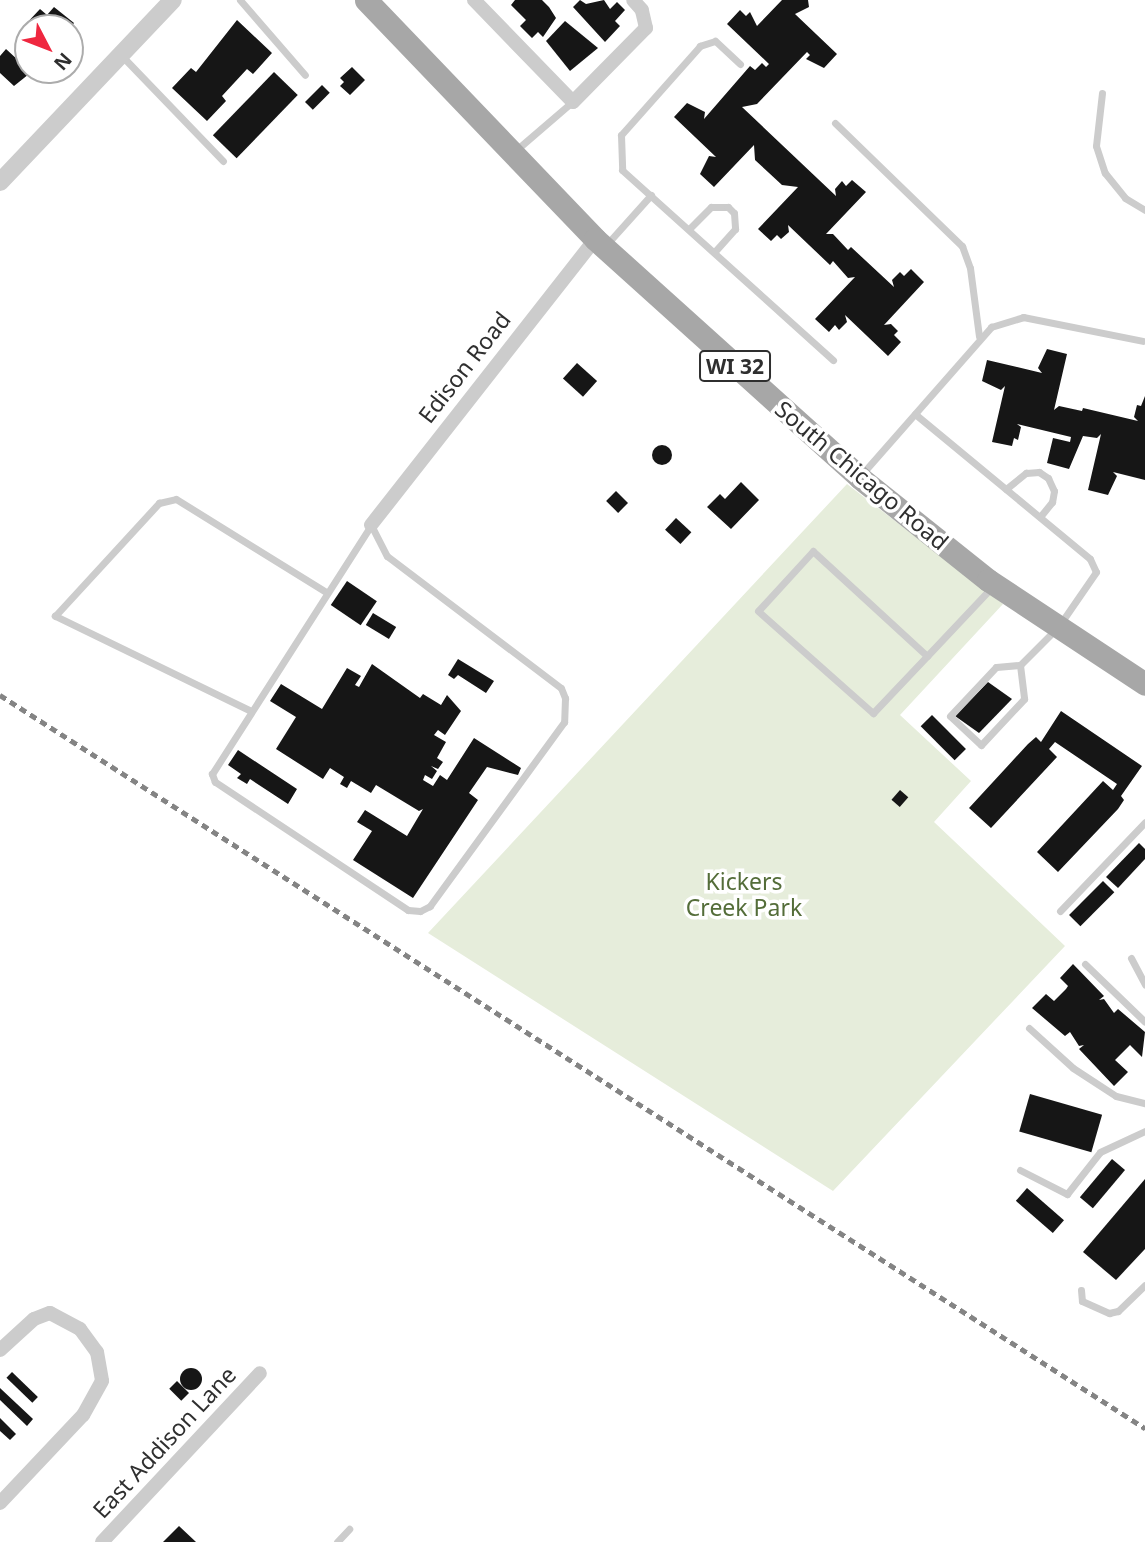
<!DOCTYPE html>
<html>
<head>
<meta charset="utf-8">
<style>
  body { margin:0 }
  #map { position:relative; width:1145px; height:1542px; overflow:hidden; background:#fff; font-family:"Noto Sans",sans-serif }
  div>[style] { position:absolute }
  .green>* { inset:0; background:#e6eddb }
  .building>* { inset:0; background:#161616; transform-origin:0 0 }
  .round { border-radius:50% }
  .service>* { height:7px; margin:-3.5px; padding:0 3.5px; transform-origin:3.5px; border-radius:3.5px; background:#ccc }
  .minor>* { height:14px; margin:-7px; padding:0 7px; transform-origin:7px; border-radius:7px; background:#ccc }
  .tertiary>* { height:18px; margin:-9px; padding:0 9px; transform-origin:9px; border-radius:9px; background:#ccc }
  .primary>* { height:23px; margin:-11.5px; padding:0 11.5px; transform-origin:11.5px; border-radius:11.5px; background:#a7a7a7 }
  .rail>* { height:4.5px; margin-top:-2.25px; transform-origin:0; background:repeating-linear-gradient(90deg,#848484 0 7px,transparent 0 12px) }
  span { translate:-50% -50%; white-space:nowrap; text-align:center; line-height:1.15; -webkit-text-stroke:7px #fff; paint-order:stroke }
  .shield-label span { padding:2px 5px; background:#fff; border:2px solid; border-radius:5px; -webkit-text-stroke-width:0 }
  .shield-label { font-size:21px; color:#2f2f2f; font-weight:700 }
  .street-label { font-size:23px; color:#2f2f2f }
  .park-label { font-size:23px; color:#546d39 }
  .north { position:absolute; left:14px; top:14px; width:70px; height:70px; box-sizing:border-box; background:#fff; border:2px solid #acacac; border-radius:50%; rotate:132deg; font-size:19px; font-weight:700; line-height:28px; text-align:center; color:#2f2f2f }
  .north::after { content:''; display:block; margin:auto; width:24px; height:32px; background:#ef273f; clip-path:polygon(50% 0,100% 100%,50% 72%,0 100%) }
</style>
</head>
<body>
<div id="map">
  <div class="green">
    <div style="clip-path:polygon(847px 484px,1003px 604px,900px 715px,971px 781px,934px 822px,1065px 946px,833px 1191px,428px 933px)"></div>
  </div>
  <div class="building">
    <div style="clip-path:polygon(515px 0,542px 0,549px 7px,556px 18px,543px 37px,538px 32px,532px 38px,520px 26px,526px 20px,511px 5px)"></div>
    <div style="clip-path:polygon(580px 0,586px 4px,604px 0,610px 9px,617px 2px,625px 10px,615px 21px,620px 26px,605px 42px,573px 7px)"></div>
    <div style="clip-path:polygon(782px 0,808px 0,809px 7px,795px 14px,837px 54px,824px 68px,806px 59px,810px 55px,807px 52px,757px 104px,742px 107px,836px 196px,835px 189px,842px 181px,846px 186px,852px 180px,866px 192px,826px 234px,833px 234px,848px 250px,851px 247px,894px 287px,892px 280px,900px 272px,904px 276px,911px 269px,924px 282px,884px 325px,891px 324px,898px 331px,894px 335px,901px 342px,888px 356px,845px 315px,847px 322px,839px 330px,835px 325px,829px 332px,815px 319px,855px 277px,848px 278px,833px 261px,830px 265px,788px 225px,789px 232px,781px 239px,777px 235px,771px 241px,758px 229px,798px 187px,782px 185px,755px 160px,754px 145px,714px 187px,700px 174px,709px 156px,716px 157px,674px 117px,687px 103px,705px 112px,704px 119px,750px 66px,755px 70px,762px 63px,766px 67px,769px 64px,727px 24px,740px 10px,746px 16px,750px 12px,757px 26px)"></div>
    <div style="clip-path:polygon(54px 7px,74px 23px,70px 28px,25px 25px,40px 9px,47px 15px)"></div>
    <div style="clip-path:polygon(237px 20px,272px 53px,253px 74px,247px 69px,222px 96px,226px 101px,207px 121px,172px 88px,191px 68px,196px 72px)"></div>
    <div style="clip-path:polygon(565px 21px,598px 48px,570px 71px,546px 41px)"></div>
    <div style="clip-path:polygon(6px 49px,19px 61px,28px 51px,28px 70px,34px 70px,14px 86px,0 73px,0 56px)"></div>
    <div style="clip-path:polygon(352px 67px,365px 80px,350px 95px,340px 86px,344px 82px,340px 78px)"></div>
    <div style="left:274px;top:72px;width:33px;height:88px;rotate:44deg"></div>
    <div style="left:322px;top:85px;width:11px;height:24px;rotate:45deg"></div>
    <div style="clip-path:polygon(1047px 349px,1067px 354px,1054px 410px,1059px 406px,1082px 411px,1083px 408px,1138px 421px,1134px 417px,1137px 405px,1141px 406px,1145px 396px,1145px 480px,1113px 472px,1117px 476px,1108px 495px,1088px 490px,1101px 434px,1097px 438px,1083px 436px,1069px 469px,1047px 463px,1053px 438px,1070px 442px,1071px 437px,1017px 424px,1021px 427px,1018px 440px,1014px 438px,1012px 446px,992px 442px,1005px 386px,1001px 390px,982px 381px,987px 360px,1042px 373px,1038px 368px)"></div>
    <div style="left:577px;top:363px;width:27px;height:21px;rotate:42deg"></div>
    <div class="round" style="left:652px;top:445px;width:20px;height:20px"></div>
    <div style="clip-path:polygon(741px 482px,759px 500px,731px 529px,707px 507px,720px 494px,725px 499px)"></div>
    <div style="left:616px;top:491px;width:17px;height:14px;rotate:45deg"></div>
    <div style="left:676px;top:518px;width:21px;height:16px;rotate:43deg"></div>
    <div style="left:347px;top:581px;width:36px;height:29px;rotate:34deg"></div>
    <div style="left:373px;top:613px;width:27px;height:14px;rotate:31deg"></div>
    <div style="clip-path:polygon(458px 659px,494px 681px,486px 693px,458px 675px,454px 679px,448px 675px)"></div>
    <div style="clip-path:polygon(372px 664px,420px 698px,423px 694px,441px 705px,447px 695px,461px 711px,445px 735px,438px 730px,434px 735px,446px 742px,437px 758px,443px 762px,438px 769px,431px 766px,437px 771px,432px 779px,425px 775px,423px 780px,433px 786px,440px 775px,447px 780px,474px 738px,521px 768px,518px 775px,487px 767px,469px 793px,478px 800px,413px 898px,353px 860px,372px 831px,357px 822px,365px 810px,407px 836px,423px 809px,419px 811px,376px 785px,371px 793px,351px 781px,347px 788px,340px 784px,344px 777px,330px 768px,323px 779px,276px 749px,296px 717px,270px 701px,281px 684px,322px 709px,347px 668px,361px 676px,355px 685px,359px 687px)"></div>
    <div style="clip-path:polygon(988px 682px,1012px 699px,979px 733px,955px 716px)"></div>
    <div style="clip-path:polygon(1061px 711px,1142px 766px,1121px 796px,1124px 800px,1118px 809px,1058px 872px,1037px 852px,1103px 781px,1113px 790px,1117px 784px,1055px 742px,1049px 749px,1057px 757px,991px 828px,969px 808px,1028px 744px,1036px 737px,1041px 742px)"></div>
    <div style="left:932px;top:715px;width:48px;height:16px;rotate:45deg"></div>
    <div style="clip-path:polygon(238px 750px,297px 789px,288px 804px,250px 779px,247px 784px,237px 778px,241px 774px,228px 765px)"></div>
    <div style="left:900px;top:790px;width:11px;height:13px;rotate:41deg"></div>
    <div style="clip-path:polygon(1139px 843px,1145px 849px,1145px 859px,1118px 888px,1106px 877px)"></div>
    <div style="left:1103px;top:881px;width:16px;height:48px;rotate:45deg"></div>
    <div style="clip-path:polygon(1073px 964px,1104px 996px,1099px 1000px,1104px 999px,1114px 1013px,1118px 1009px,1145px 1032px,1142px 1057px,1130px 1045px,1115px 1060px,1128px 1072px,1114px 1086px,1079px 1049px,1084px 1045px,1079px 1046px,1070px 1032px,1065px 1036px,1032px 1008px,1046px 994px,1054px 1001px,1066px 989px,1068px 986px,1060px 978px)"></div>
    <div style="left:1030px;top:1094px;width:75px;height:39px;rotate:16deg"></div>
    <div style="left:1112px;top:1159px;width:17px;height:50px;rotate:40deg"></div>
    <div style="clip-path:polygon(1145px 1179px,1145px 1249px,1116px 1280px,1083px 1252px)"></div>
    <div style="left:1027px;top:1188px;width:49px;height:17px;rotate:41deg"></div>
    <div class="round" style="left:180px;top:1368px;width:22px;height:22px"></div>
    <div style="left:12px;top:1372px;width:36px;height:8px;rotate:44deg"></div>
    <div style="left:177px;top:1381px;width:17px;height:11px;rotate:45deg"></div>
    <div style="clip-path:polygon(0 1388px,33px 1419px,27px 1426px,0 1400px)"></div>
    <div style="clip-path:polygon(0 1418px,16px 1434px,10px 1440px,0 1431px)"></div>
    <div style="clip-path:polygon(179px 1526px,196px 1542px,163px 1542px)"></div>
  </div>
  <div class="service">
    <div style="left:240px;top:0;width:99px;rotate:49.1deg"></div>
    <div style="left:121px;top:55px;width:147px;rotate:46.1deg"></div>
    <div style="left:740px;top:64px;width:34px;rotate:-137deg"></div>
    <div style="left:715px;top:41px;width:16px;rotate:162deg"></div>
    <div style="left:700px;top:46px;width:119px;rotate:131.6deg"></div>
    <div style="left:621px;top:135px;width:35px;rotate:88deg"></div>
    <div style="left:622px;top:170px;width:284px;rotate:42deg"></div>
    <div style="left:1102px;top:93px;width:53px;rotate:96.5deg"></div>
    <div style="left:1096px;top:146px;width:28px;rotate:72deg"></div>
    <div style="left:1105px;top:173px;width:32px;rotate:51deg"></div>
    <div style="left:1125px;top:198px;width:23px;rotate:31deg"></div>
    <div style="left:835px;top:123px;width:177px;rotate:44.1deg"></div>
    <div style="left:962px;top:246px;width:23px;rotate:70deg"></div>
    <div style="left:970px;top:268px;width:69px;rotate:82.5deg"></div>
    <div style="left:515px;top:151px;width:75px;rotate:-40.7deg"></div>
    <div style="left:689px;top:229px;width:31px;rotate:-45deg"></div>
    <div style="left:711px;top:207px;width:17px"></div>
    <div style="left:728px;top:207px;width:8px;rotate:45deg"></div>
    <div style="left:734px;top:213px;width:16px;rotate:86deg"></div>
    <div style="left:735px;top:229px;width:31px;rotate:132deg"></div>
    <div style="left:607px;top:244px;width:66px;rotate:-48.1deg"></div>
    <div style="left:915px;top:414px;width:227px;rotate:39.6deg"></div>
    <div style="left:1090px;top:559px;width:14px;rotate:65deg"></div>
    <div style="left:1096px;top:572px;width:67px;rotate:124.6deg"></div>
    <div style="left:1058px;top:627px;width:54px;rotate:135deg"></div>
    <div style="left:1020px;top:665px;width:34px;rotate:83deg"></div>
    <div style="left:1024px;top:699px;width:63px;rotate:133.1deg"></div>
    <div style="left:981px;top:745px;width:42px;rotate:-136.9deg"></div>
    <div style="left:950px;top:716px;width:67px;rotate:-46.8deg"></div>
    <div style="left:996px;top:667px;width:24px;rotate:-5deg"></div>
    <div style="left:862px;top:474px;width:196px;rotate:-48.7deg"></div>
    <div style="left:991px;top:327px;width:34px;rotate:-17deg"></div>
    <div style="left:1023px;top:317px;width:122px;rotate:11.3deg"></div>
    <div style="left:1006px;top:489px;width:26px;rotate:-39deg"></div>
    <div style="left:1026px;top:473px;width:13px;rotate:-4deg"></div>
    <div style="left:1039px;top:472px;width:11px;rotate:34deg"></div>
    <div style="left:1048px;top:478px;width:14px;rotate:65deg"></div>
    <div style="left:1054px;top:491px;width:11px;rotate:100deg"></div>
    <div style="left:1052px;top:502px;width:19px;rotate:129deg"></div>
    <div style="left:371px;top:525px;width:35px;rotate:63deg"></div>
    <div style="left:387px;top:556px;width:218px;rotate:37.2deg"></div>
    <div style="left:561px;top:688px;width:11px;rotate:68deg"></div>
    <div style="left:565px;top:698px;width:24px;rotate:92deg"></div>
    <div style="left:564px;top:722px;width:228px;rotate:126.1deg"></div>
    <div style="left:430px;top:906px;width:11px;rotate:153deg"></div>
    <div style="left:420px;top:911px;width:12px;rotate:-175deg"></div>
    <div style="left:408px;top:910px;width:232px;rotate:-146.4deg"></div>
    <div style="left:215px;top:782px;width:9px;rotate:-111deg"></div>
    <div style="left:212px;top:774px;width:295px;rotate:-57.4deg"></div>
    <div style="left:927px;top:656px;width:155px;rotate:-137.4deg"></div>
    <div style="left:813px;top:551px;width:81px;rotate:132.5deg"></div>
    <div style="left:758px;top:611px;width:154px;rotate:41.6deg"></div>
    <div style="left:873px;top:713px;width:79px;rotate:-46.5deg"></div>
    <div style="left:927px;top:656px;width:95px;rotate:-46.7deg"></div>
    <div style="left:249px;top:710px;width:216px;rotate:-154.1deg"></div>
    <div style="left:55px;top:616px;width:154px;rotate:-47.4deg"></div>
    <div style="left:159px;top:503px;width:17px;rotate:-13deg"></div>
    <div style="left:176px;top:499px;width:176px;rotate:31.8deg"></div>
    <div style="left:1060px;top:911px;width:123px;rotate:-46.3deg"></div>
    <div style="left:1131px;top:958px;width:30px;rotate:62deg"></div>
    <div style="left:1085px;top:964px;width:83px;rotate:44deg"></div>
    <div style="left:1029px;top:1028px;width:59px;rotate:42.3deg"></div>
    <div style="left:1073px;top:1068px;width:51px;rotate:33.1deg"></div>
    <div style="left:1116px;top:1096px;width:30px;rotate:14deg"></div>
    <div style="left:1020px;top:1170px;width:53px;rotate:27.1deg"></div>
    <div style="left:1067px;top:1194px;width:53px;rotate:-51.8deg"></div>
    <div style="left:1100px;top:1152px;width:50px;rotate:-25deg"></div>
    <div style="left:1081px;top:1290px;width:11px;rotate:85deg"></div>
    <div style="left:1082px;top:1301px;width:30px;rotate:24deg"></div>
    <div style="left:1109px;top:1313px;width:9px;rotate:-13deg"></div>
    <div style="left:1118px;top:1311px;width:37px;rotate:-44deg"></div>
    <div style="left:337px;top:1542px;width:18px;rotate:-47deg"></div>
  </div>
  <div class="minor">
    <div style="left:474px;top:0;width:142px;rotate:45.9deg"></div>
    <div style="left:573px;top:102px;width:104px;rotate:-45.4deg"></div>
    <div style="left:646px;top:28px;width:18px;rotate:-103deg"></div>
    <div style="left:642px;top:10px;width:13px;rotate:-132deg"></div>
    <div style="left:371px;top:525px;width:363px;rotate:-51.9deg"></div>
    <div style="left:0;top:1350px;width:46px;rotate:-42.4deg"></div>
    <div style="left:34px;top:1319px;width:17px;rotate:-21deg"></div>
    <div style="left:50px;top:1313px;width:34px;rotate:28deg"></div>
    <div style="left:80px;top:1329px;width:29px;rotate:54deg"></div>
    <div style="left:97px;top:1352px;width:29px;rotate:80deg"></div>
    <div style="left:102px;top:1381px;width:39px;rotate:119deg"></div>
    <div style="left:83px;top:1415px;width:121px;rotate:133.3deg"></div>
    <div style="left:102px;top:1542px;width:231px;rotate:-46.9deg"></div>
  </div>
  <div class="tertiary">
    <div style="left:0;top:182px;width:251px;rotate:-46.5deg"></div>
  </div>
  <div class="primary">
    <div style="left:366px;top:0;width:331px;rotate:46.2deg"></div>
    <div style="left:595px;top:239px;width:357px;rotate:42deg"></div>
    <div style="left:860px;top:478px;width:164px;rotate:38.6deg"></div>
    <div style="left:988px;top:580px;width:188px;rotate:33.5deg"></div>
  </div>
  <div class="rail">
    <div style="left:0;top:695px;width:1360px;rotate:32.63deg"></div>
  </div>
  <div class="shield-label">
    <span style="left:735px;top:366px">WI 32</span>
  </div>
  <div class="street-label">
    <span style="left:464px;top:367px;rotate:-52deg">Edison Road</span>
    <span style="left:862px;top:475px;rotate:40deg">South Chicago Road</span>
    <span style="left:164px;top:1442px;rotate:-47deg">East Addison Lane</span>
  </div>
  <div class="park-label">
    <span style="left:744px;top:894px">Kickers<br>Creek Park</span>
  </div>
  <div class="north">N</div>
</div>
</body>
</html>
